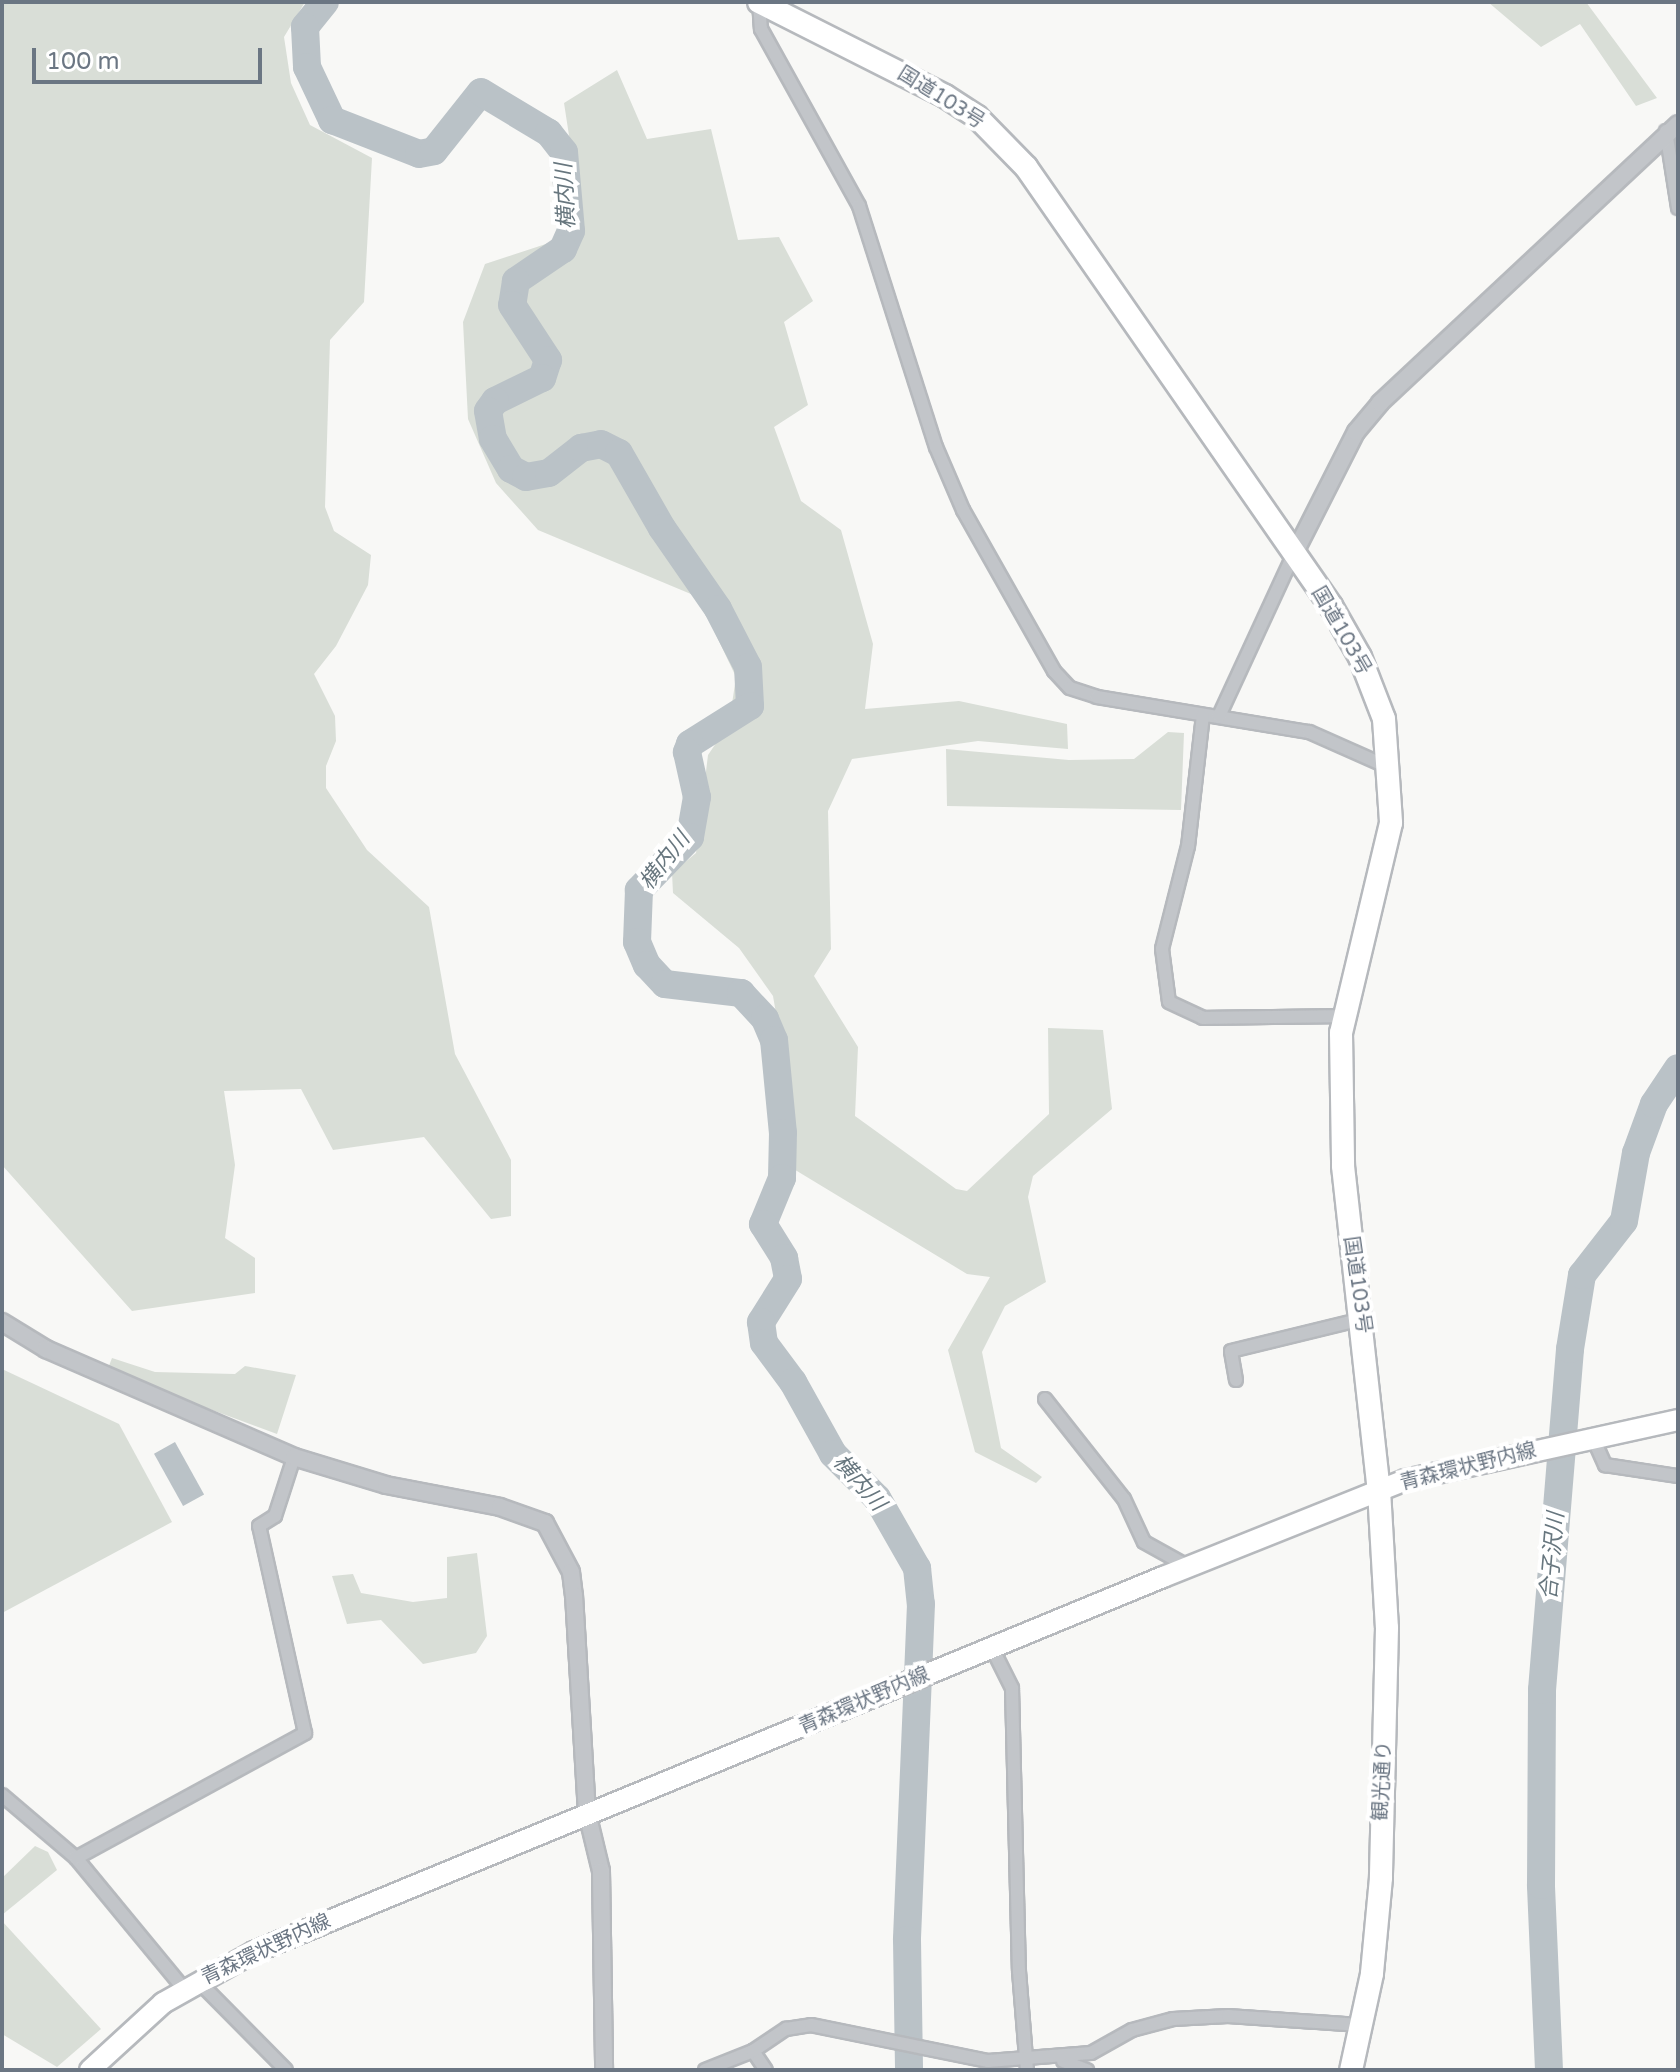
<!DOCTYPE html>
<html>
<head>
<meta charset="utf-8">
<style>
  body { margin:0 }
  #map { position:relative; width:1680px; height:2072px; overflow:hidden; background:#f8f8f6; font-family:"Varela Round","Noto Sans JP",sans-serif }
  div>[style] { position:absolute }
  .green>* { inset:0; background:#d9ded7 }
  .water>* { inset:0; background:#bac2c7; transform-origin:0 0 }
  .river>* { height:28px; margin:-14px; padding:0 14px; transform-origin:14px; border-radius:14px; background:#bac2c7 }
  .roads { filter:drop-shadow(2px 0 #b6b9bd) drop-shadow(-2px 0 #b6b9bd) drop-shadow(0 2px #b6b9bd) drop-shadow(0 -2px #b6b9bd) }
  .minor>* { height:12px; margin:-6px; padding:0 6px; transform-origin:6px; border-radius:6px; background:#c2c5c9 }
  .tertiary>* { height:16px; margin:-8px; padding:0 8px; transform-origin:8px; border-radius:8px; background:#c2c5c9 }
  .primary>* { height:20px; margin:-10px; padding:0 10px; transform-origin:10px; border-radius:10px; background:#fff }
  .trunk>* { height:22px; margin:-11px; padding:0 11px; transform-origin:11px; border-radius:11px; background:#fff }
  span { translate:-50% -50%; white-space:nowrap; text-align:center; line-height:1.15; -webkit-text-stroke:8px #fff; paint-order:stroke }
  .street-label { font-size:20px; color:#6b7683 }
  .water-label { font-size:22px; color:#67767e; font-style:italic }
  .frame { position:absolute; inset:0; border:4px solid #6b7683; pointer-events:none }
  .scale { position:absolute; left:32px; top:48px; width:230px; height:36px; box-sizing:border-box; border:4px solid #6b7683; border-top:0; padding-left:10px; font-size:24px; line-height:28px; white-space:nowrap; color:#6b7683; -webkit-text-stroke:6px #fff; paint-order:stroke }
</style>
</head>
<body>
<div id="map">
  <div class="green">
    <div style="clip-path:polygon(2px 2px,305px 2px,284px 37px,291px 83px,310px 125px,372px 158px,364px 302px,330px 340px,325px 507px,334px 531px,371px 555px,368px 585px,336px 646px,314px 674px,335px 716px,336px 741px,326px 766px,326px 788px,367px 850px,429px 907px,455px 1054px,511px 1160px,511px 1216px,491px 1219px,424px 1137px,333px 1150px,301px 1089px,224px 1091px,235px 1165px,225px 1238px,255px 1258px,255px 1293px,132px 1311px,2px 1165px)"></div>
    <div style="clip-path:polygon(1488px 2px,1586px 2px,1657px 98px,1636px 106px,1580px 24px,1541px 47px)"></div>
    <div style="clip-path:polygon(617px 70px,647px 139px,711px 129px,738px 240px,779px 237px,813px 301px,784px 322px,808px 405px,774px 427px,801px 501px,841px 530px,873px 644px,865px 709px,959px 701px,1067px 724px,1068px 749px,978px 741px,852px 759px,828px 811px,831px 949px,814px 976px,858px 1047px,855px 1116px,956px 1189px,967px 1191px,1049px 1114px,1048px 1028px,1103px 1030px,1112px 1109px,1033px 1176px,1028px 1197px,1046px 1282px,1005px 1306px,982px 1352px,1001px 1448px,1042px 1477px,1036px 1483px,975px 1452px,948px 1350px,990px 1277px,967px 1274px,792px 1168px,797px 1134px,773px 996px,739px 948px,673px 893px,672px 873px,696px 853px,708px 755px,729px 724px,736px 677px,698px 597px,538px 530px,496px 483px,468px 419px,463px 322px,485px 264px,558px 240px,580px 207px,564px 103px)"></div>
    <div style="clip-path:polygon(1168px 732px,1184px 733px,1181px 810px,947px 806px,946px 749px,1069px 760px,1134px 759px)"></div>
    <div style="clip-path:polygon(112px 1358px,155px 1372px,235px 1374px,245px 1366px,296px 1375px,277px 1434px,107px 1371px)"></div>
    <div style="clip-path:polygon(2px 1369px,119px 1424px,172px 1522px,2px 1613px)"></div>
    <div style="clip-path:polygon(477px 1553px,487px 1636px,476px 1653px,423px 1664px,381px 1620px,347px 1624px,332px 1576px,353px 1574px,361px 1593px,413px 1602px,447px 1598px,447px 1557px)"></div>
    <div style="clip-path:polygon(35px 1846px,48px 1852px,57px 1870px,2px 1915px,2px 1878px)"></div>
    <div style="clip-path:polygon(2px 1921px,101px 2029px,57px 2067px,2px 2034px)"></div>
  </div>
  <div class="water">
    <div style="left:175px;top:1442px;width:60px;height:24px;rotate:61deg"></div>
  </div>
  <div class="river">
    <div style="left:325px;top:2px;width:32px;rotate:129deg"></div>
    <div style="left:305px;top:27px;width:40px;rotate:87.1deg"></div>
    <div style="left:307px;top:67px;width:59px;rotate:64.7deg"></div>
    <div style="left:332px;top:120px;width:93px;rotate:21.3deg"></div>
    <div style="left:419px;top:154px;width:15px;rotate:-11deg"></div>
    <div style="left:434px;top:151px;width:75px;rotate:-51.5deg"></div>
    <div style="left:481px;top:92px;width:79px;rotate:31.1deg"></div>
    <div style="left:549px;top:133px;width:24px;rotate:52deg"></div>
    <div style="left:564px;top:152px;width:79px;rotate:84.9deg"></div>
    <div style="left:571px;top:231px;width:20px;rotate:114deg"></div>
    <div style="left:563px;top:249px;width:57px;rotate:145.8deg"></div>
    <div style="left:516px;top:281px;width:24px;rotate:99deg"></div>
    <div style="left:512px;top:305px;width:66px;rotate:56.8deg"></div>
    <div style="left:548px;top:360px;width:19px;rotate:108deg"></div>
    <div style="left:542px;top:378px;width:52px;rotate:153.9deg"></div>
    <div style="left:495px;top:401px;width:12px;rotate:125deg"></div>
    <div style="left:488px;top:411px;width:28px;rotate:80deg"></div>
    <div style="left:493px;top:439px;width:35px;rotate:59deg"></div>
    <div style="left:511px;top:469px;width:17px;rotate:28deg"></div>
    <div style="left:526px;top:477px;width:23px;rotate:-10deg"></div>
    <div style="left:549px;top:473px;width:41px;rotate:-38deg"></div>
    <div style="left:581px;top:448px;width:20px;rotate:-11deg"></div>
    <div style="left:601px;top:444px;width:20px;rotate:27deg"></div>
    <div style="left:619px;top:453px;width:86px;rotate:60.2deg"></div>
    <div style="left:662px;top:528px;width:98px;rotate:55.3deg"></div>
    <div style="left:718px;top:609px;width:65px;rotate:62.7deg"></div>
    <div style="left:748px;top:667px;width:39px;rotate:87deg"></div>
    <div style="left:750px;top:706px;width:71px;rotate:147.7deg"></div>
    <div style="left:690px;top:744px;width:9px;rotate:111deg"></div>
    <div style="left:687px;top:752px;width:46px;rotate:77.5deg"></div>
    <div style="left:697px;top:797px;width:41px;rotate:99.9deg"></div>
    <div style="left:690px;top:837px;width:74px;rotate:133.9deg"></div>
    <div style="left:639px;top:890px;width:52px;rotate:92.2deg"></div>
    <div style="left:637px;top:942px;width:25px;rotate:67deg"></div>
    <div style="left:647px;top:965px;width:26px;rotate:47deg"></div>
    <div style="left:665px;top:984px;width:77px;rotate:6.8deg"></div>
    <div style="left:741px;top:993px;width:35px;rotate:47deg"></div>
    <div style="left:765px;top:1019px;width:23px;rotate:67deg"></div>
    <div style="left:774px;top:1040px;width:93px;rotate:84.5deg"></div>
    <div style="left:783px;top:1133px;width:45px;rotate:91.3deg"></div>
    <div style="left:782px;top:1178px;width:50px;rotate:112.4deg"></div>
    <div style="left:763px;top:1224px;width:40px;rotate:58deg"></div>
    <div style="left:784px;top:1258px;width:21px;rotate:79deg"></div>
    <div style="left:788px;top:1279px;width:51px;rotate:122.1deg"></div>
    <div style="left:761px;top:1322px;width:21px;rotate:82deg"></div>
    <div style="left:764px;top:1343px;width:49px;rotate:53.4deg"></div>
    <div style="left:793px;top:1382px;width:82px;rotate:60.9deg"></div>
    <div style="left:833px;top:1454px;width:62px;rotate:45deg"></div>
    <div style="left:877px;top:1498px;width:81px;rotate:60.3deg"></div>
    <div style="left:917px;top:1568px;width:36px;rotate:84deg"></div>
    <div style="left:921px;top:1604px;width:336px;rotate:92.4deg"></div>
    <div style="left:907px;top:1940px;width:130px;rotate:89.1deg"></div>
    <div style="left:1549px;top:2070px;width:185px;rotate:-92.5deg"></div>
    <div style="left:1541px;top:1885px;width:195px;rotate:-89.7deg"></div>
    <div style="left:1542px;top:1690px;width:342px;rotate:-85.3deg"></div>
    <div style="left:1570px;top:1349px;width:75px;rotate:-80.8deg"></div>
    <div style="left:1582px;top:1275px;width:68px;rotate:-52.1deg"></div>
    <div style="left:1624px;top:1221px;width:69px;rotate:-80deg"></div>
    <div style="left:1636px;top:1153px;width:52px;rotate:-69.8deg"></div>
    <div style="left:1654px;top:1104px;width:43px;rotate:-56.3deg"></div>
  </div>
  <div class="roads">
    <div class="minor">
      <div style="left:759px;top:2px;width:27px;rotate:86deg"></div>
      <div style="left:761px;top:29px;width:202px;rotate:61deg"></div>
      <div style="left:859px;top:206px;width:253px;rotate:72.3deg"></div>
      <div style="left:936px;top:447px;width:69px;rotate:66.8deg"></div>
      <div style="left:963px;top:510px;width:185px;rotate:60.5deg"></div>
      <div style="left:1054px;top:671px;width:23px;rotate:47deg"></div>
      <div style="left:1070px;top:688px;width:28px;rotate:18deg"></div>
      <div style="left:1097px;top:697px;width:215px;rotate:9.4deg"></div>
      <div style="left:1309px;top:732px;width:86px;rotate:23.9deg"></div>
      <div style="left:1666px;top:131px;width:78px;rotate:81.1deg"></div>
      <div style="left:1203px;top:715px;width:132px;rotate:96.5deg"></div>
      <div style="left:1188px;top:846px;width:106px;rotate:104.2deg"></div>
      <div style="left:1162px;top:949px;width:53px;rotate:82.5deg"></div>
      <div style="left:1169px;top:1002px;width:38px;rotate:25deg"></div>
      <div style="left:1203px;top:1018px;width:139px;rotate:-0.8deg"></div>
      <div style="left:1219px;top:716px;width:179px;rotate:-65.2deg"></div>
      <div style="left:1236px;top:1380px;width:29px;rotate:-100deg"></div>
      <div style="left:1231px;top:1351px;width:135px;rotate:-13.7deg"></div>
      <div style="left:1045px;top:1399px;width:127px;rotate:51.7deg"></div>
      <div style="left:1124px;top:1499px;width:47px;rotate:65.1deg"></div>
      <div style="left:1144px;top:1542px;width:51px;rotate:29.1deg"></div>
      <div style="left:1593px;top:1438px;width:30px;rotate:66deg"></div>
      <div style="left:1605px;top:1465px;width:74px;rotate:8.6deg"></div>
      <div style="left:992px;top:1648px;width:45px;rotate:63.4deg"></div>
      <div style="left:1012px;top:1688px;width:283px;rotate:88.6deg"></div>
      <div style="left:1019px;top:1971px;width:99px;rotate:85.4deg"></div>
      <div style="left:2px;top:1795px;width:97px;rotate:40.4deg"></div>
      <div style="left:76px;top:1858px;width:170px;rotate:50.5deg"></div>
      <div style="left:76px;top:1858px;width:261px;rotate:-28.6deg"></div>
      <div style="left:305px;top:1733px;width:212px;rotate:-102.5deg"></div>
      <div style="left:259px;top:1526px;width:19px;rotate:-32deg"></div>
      <div style="left:275px;top:1516px;width:62px;rotate:-72.1deg"></div>
      <div style="left:198px;top:1981px;width:125px;rotate:45.3deg"></div>
      <div style="left:753px;top:2051px;width:23px;rotate:56deg"></div>
      <div style="left:1063px;top:2061px;width:26px;rotate:21deg"></div>
      <div style="left:705px;top:2070px;width:52px;rotate:-21.6deg"></div>
      <div style="left:753px;top:2051px;width:40px;rotate:-34deg"></div>
      <div style="left:786px;top:2029px;width:25px;rotate:-9deg"></div>
      <div style="left:811px;top:2025px;width:181px;rotate:11.5deg"></div>
      <div style="left:988px;top:2061px;width:103px;rotate:-4.4deg"></div>
      <div style="left:1091px;top:2053px;width:47px;rotate:-29.3deg"></div>
      <div style="left:1132px;top:2030px;width:42px;rotate:-15deg"></div>
      <div style="left:1173px;top:2019px;width:55px;rotate:-3.1deg"></div>
      <div style="left:1228px;top:2016px;width:132px;rotate:3.9deg"></div>
    </div>
    <div class="tertiary">
      <div style="left:1294px;top:554px;width:137px;rotate:-63.1deg"></div>
      <div style="left:1356px;top:432px;width:38px;rotate:-50deg"></div>
      <div style="left:1380px;top:403px;width:408px;rotate:-43.1deg"></div>
      <div style="left:2px;top:1322px;width:52px;rotate:31.5deg"></div>
      <div style="left:46px;top:1349px;width:270px;rotate:23.5deg"></div>
      <div style="left:294px;top:1457px;width:96px;rotate:16.9deg"></div>
      <div style="left:386px;top:1485px;width:116px;rotate:10.9deg"></div>
      <div style="left:500px;top:1507px;width:48px;rotate:19.6deg"></div>
      <div style="left:545px;top:1523px;width:55px;rotate:62deg"></div>
      <div style="left:571px;top:1572px;width:23px;rotate:83deg"></div>
      <div style="left:574px;top:1595px;width:218px;rotate:86.6deg"></div>
      <div style="left:587px;top:1813px;width:60px;rotate:76.4deg"></div>
      <div style="left:601px;top:1871px;width:199px;rotate:89.1deg"></div>
    </div>
    <div class="primary">
      <div style="left:90px;top:2070px;width:99px;rotate:-42.5deg"></div>
      <div style="left:163px;top:2003px;width:104px;rotate:-29.3deg"></div>
      <div style="left:254px;top:1952px;width:983px;rotate:-22.42deg"></div>
      <div style="left:1163px;top:1577px;width:261px;rotate:-21.8deg"></div>
      <div style="left:1405px;top:1480px;width:280px;rotate:-12.4deg"></div>
    </div>
    <div class="trunk">
      <div style="left:759px;top:2px;width:208px;rotate:26.8deg"></div>
      <div style="left:945px;top:96px;width:38px;rotate:33deg"></div>
      <div style="left:977px;top:117px;width:70px;rotate:45.6deg"></div>
      <div style="left:1026px;top:167px;width:535px;rotate:55.21deg"></div>
      <div style="left:1331px;top:606px;width:59px;rotate:60.4deg"></div>
      <div style="left:1360px;top:657px;width:66px;rotate:68.8deg"></div>
      <div style="left:1384px;top:719px;width:104px;rotate:86.1deg"></div>
      <div style="left:1391px;top:823px;width:216px;rotate:103.4deg"></div>
      <div style="left:1341px;top:1033px;width:133px;rotate:89.1deg"></div>
      <div style="left:1343px;top:1166px;width:326px;rotate:83.7deg"></div>
      <div style="left:1379px;top:1490px;width:138px;rotate:86.7deg"></div>
      <div style="left:1387px;top:1628px;width:250px;rotate:91.4deg"></div>
      <div style="left:1381px;top:1878px;width:96px;rotate:95.4deg"></div>
      <div style="left:1372px;top:1974px;width:98px;rotate:102.3deg"></div>
    </div>
  </div>
  <div class="street-label">
    <span style="left:941px;top:98px;rotate:32deg">国道103号</span>
    <span style="left:1341px;top:631px;rotate:60deg">国道103号</span>
    <span style="left:1357px;top:1285px;rotate:82deg">国道103号</span>
    <span style="left:1468px;top:1467px;rotate:-14deg">青森環状野内線</span>
    <span style="left:864px;top:1701px;rotate:-23deg">青森環状野内線</span>
    <span style="left:1383px;top:1781px;rotate:-87deg">観光通り</span>
    <span style="left:266px;top:1950px;rotate:-25deg">青森環状野内線</span>
  </div>
  <div class="water-label">
    <span style="left:566px;top:196px;rotate:-93deg">横内川</span>
    <span style="left:665px;top:861px;rotate:-52deg">横内川</span>
    <span style="left:859px;top:1483px;rotate:49deg">横内川</span>
    <span style="left:1553px;top:1556px;rotate:-85deg">合子沢川</span>
  </div>
  <div class="frame"></div>
  <div class="scale">100 m</div>
</div>
</body>
</html>
